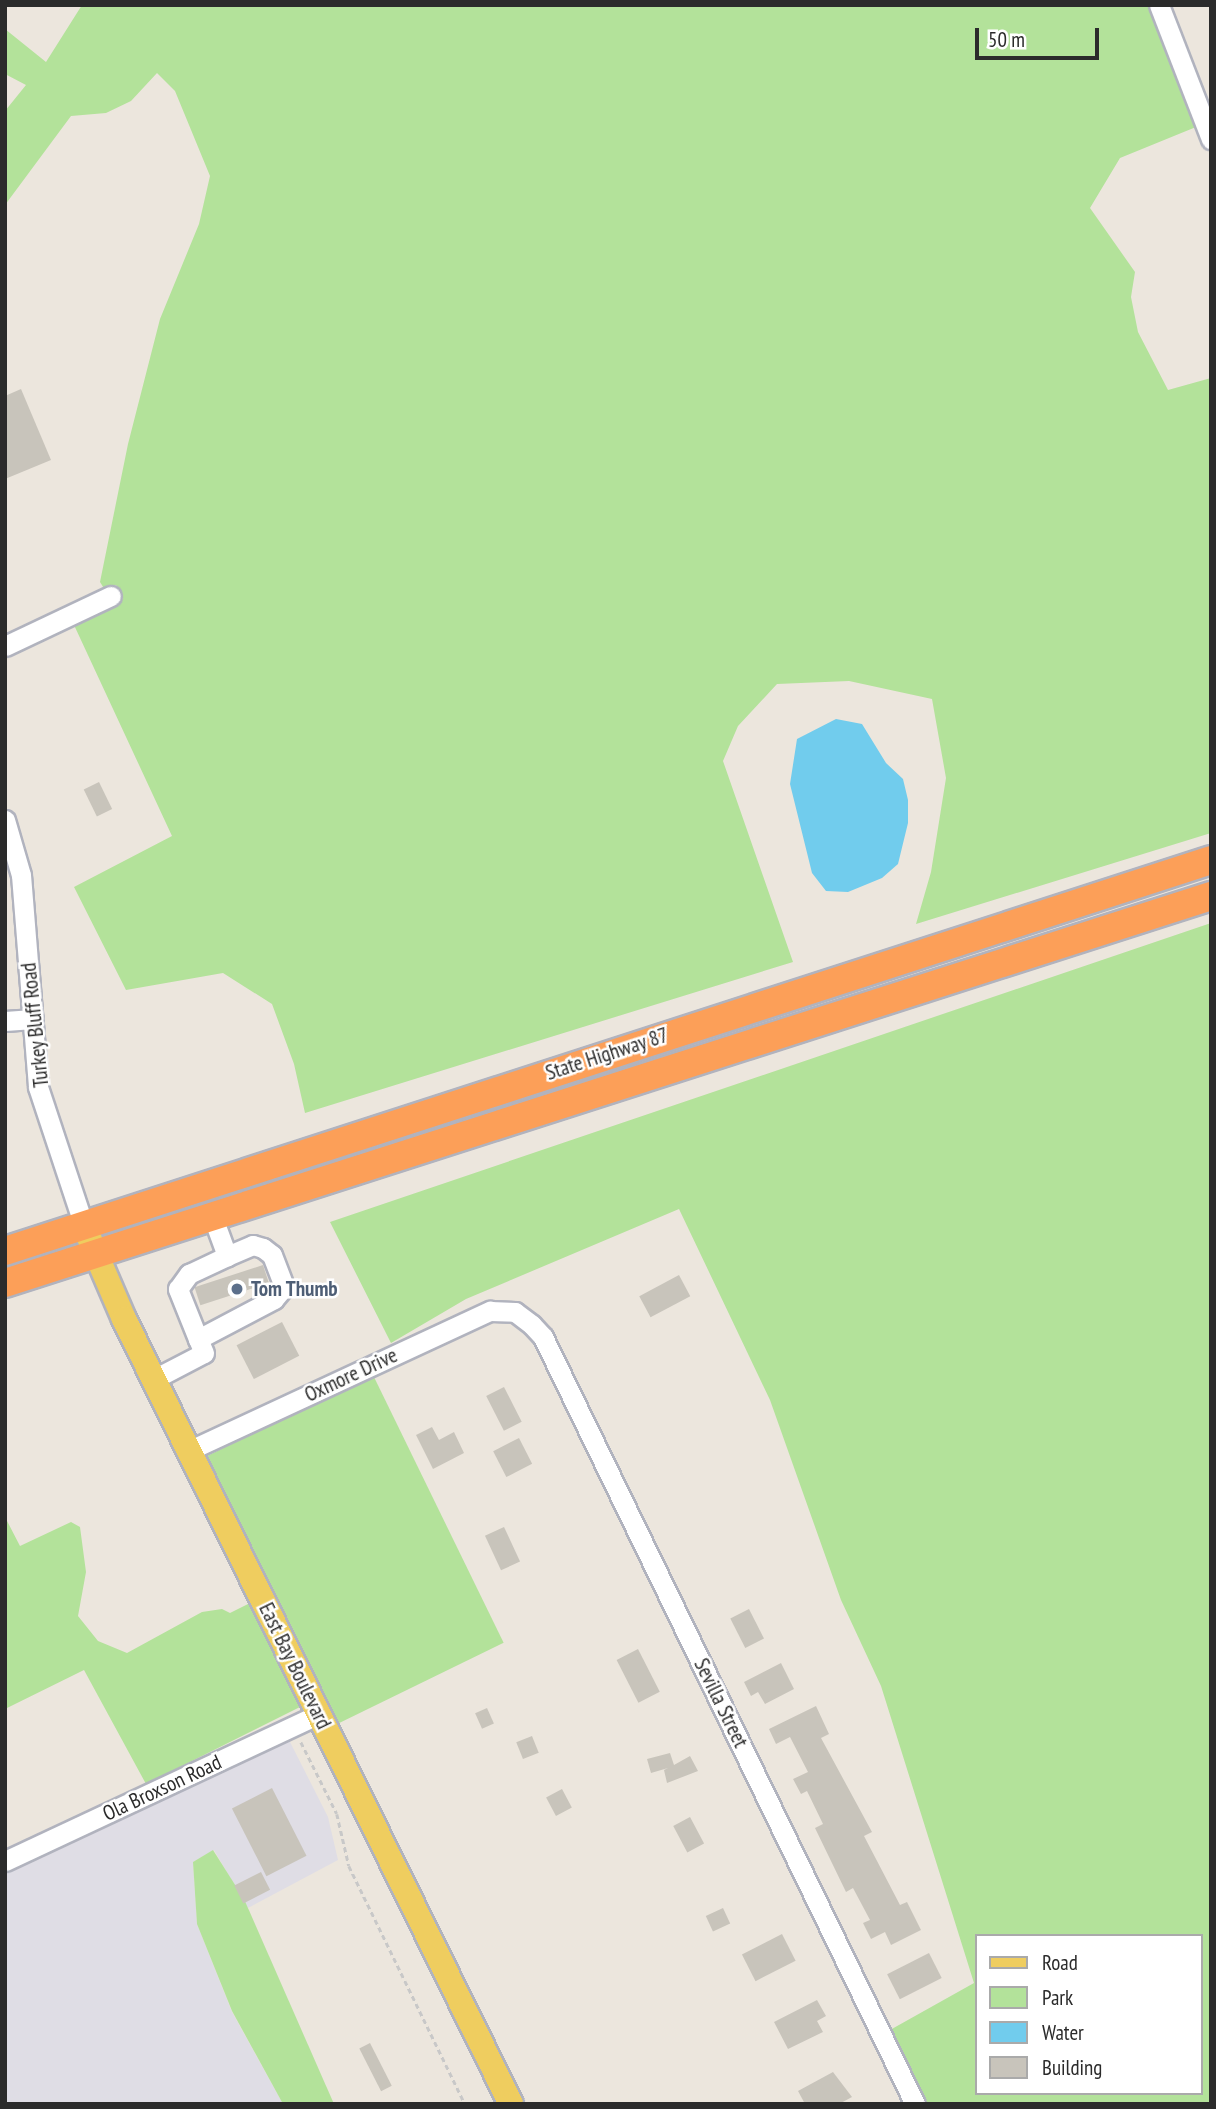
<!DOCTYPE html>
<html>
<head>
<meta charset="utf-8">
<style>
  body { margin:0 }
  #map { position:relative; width:1216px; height:2109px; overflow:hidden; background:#ece6dd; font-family:"PT Sans Narrow",sans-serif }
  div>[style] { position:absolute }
  .industrial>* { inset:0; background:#dfdde5 }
  .green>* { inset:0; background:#b3e29a; transform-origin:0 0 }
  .water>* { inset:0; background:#71cced }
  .building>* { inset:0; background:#c8c4bb; transform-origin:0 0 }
  .path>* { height:2.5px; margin-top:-1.25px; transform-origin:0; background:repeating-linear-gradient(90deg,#c8c8c8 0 5px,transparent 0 8.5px) }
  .roads { filter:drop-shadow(2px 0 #b1b3be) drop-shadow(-2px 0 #b1b3be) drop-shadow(0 2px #b1b3be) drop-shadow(0 -2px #b1b3be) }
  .minor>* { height:19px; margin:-9.5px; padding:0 9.5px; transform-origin:9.5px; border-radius:9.5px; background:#fff }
  .major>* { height:24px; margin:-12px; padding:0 12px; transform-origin:12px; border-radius:12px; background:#efcd5f }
  .highway>* { height:28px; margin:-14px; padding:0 14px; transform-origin:14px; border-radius:14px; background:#fc9f58 }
  .dots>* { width:19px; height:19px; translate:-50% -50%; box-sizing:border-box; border:4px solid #fff; border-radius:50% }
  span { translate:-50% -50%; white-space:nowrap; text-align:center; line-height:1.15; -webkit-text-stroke:5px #fff; paint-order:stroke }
  .street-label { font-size:21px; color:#2b2b2b }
  .service-label { font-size:21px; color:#4e5e75; font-weight:700 }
  .left { translate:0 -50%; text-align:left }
  .frame { position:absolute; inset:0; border:7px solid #2b2b2b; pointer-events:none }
  .legend { position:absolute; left:975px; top:1934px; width:228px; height:161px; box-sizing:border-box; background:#fff; border:2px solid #aaa; margin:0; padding:9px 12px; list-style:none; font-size:21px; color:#2b2b2b }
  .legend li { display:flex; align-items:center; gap:14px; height:35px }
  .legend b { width:35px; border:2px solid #aaa }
  .scale { position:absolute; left:975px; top:28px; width:124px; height:32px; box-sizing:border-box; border:4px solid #2b2b2b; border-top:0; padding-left:9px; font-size:21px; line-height:24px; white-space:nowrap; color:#2b2b2b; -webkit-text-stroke:5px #fff; paint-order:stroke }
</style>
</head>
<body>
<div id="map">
  <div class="industrial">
    <div style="clip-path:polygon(288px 1738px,328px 1817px,338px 1860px,248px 1908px,214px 1850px,193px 1862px,197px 1924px,232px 2012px,283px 2104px,5px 2104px,5px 1870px)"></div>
  </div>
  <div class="green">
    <div style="clip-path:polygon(82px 5px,1149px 5px,1196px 127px,1120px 158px,1090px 208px,1135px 272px,1131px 297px,1138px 332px,1168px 390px,1211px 378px,1211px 833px,916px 924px,931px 872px,946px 778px,932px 699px,849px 681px,777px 684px,738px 726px,723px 761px,793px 962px,305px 1113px,294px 1064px,272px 1004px,223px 973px,126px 990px,74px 887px,172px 836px,74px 625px,123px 599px,116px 585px,105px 590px,100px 582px,128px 444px,160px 319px,199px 224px,210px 176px,175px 91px,157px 73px,131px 101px,106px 113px,71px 116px,5px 205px,5px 111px,26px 85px,5px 74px,5px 29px,46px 62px)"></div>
    <div style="clip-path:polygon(evenodd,1211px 923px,1211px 2104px,926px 2104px,890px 2030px,974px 1983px,881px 1686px,841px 1600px,770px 1400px,679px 1209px,466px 1299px,391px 1343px,330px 1222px,1211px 923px,976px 1936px,1200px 1936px,1200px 2093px,976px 2093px,976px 1936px)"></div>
    <div style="left:373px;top:1375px;width:298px;height:188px;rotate:64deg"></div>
    <div style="clip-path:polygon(5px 1517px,20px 1546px,71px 1522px,80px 1527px,86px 1572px,78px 1616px,98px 1641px,127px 1653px,202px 1612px,222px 1609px,230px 1613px,254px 1601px,304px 1705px,146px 1784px,84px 1670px,5px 1709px)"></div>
    <div style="clip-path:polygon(213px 1850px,244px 1899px,334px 2104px,283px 2104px,232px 2011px,197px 1924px,193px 1862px)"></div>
  </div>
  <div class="water">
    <div style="clip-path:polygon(836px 719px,862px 724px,886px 763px,903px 779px,908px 800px,908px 823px,898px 864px,882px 878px,848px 892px,826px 891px,812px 873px,790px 784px,797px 739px)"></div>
  </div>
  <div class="building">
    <div style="clip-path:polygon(21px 389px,51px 460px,5px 479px,5px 396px)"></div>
    <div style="left:99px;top:782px;width:30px;height:17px;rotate:64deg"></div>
    <div style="left:263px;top:1265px;width:19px;height:72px;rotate:72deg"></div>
    <div style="left:679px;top:1275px;width:24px;height:45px;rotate:62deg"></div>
    <div style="left:282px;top:1322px;width:38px;height:51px;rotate:63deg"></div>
    <div style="left:504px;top:1387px;width:39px;height:20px;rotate:63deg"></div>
    <div style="clip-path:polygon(432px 1427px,439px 1440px,454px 1432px,464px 1453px,433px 1469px,416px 1435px)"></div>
    <div style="left:519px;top:1438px;width:29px;height:29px;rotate:63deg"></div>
    <div style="left:504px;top:1527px;width:38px;height:21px;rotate:65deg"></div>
    <div style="left:749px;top:1609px;width:33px;height:21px;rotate:63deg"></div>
    <div style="left:638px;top:1649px;width:48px;height:24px;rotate:63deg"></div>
    <div style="clip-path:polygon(781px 1663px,794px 1689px,765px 1704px,758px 1692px,751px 1696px,744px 1682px)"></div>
    <div style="clip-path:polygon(816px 1706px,829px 1734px,821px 1738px,872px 1832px,864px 1836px,900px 1905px,907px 1902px,921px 1930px,891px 1945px,885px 1932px,871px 1939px,863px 1923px,870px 1920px,853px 1888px,846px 1892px,815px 1828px,823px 1824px,807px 1791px,801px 1794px,793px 1779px,808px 1772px,790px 1737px,776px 1744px,769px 1729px)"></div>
    <div style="left:487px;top:1708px;width:17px;height:13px;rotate:66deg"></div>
    <div style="left:532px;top:1736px;width:18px;height:17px;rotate:68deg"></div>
    <div style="clip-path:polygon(670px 1753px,674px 1765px,690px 1756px,698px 1771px,667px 1783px,664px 1770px,668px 1768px,651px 1773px,647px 1759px)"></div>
    <div style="left:272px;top:1788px;width:76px;height:45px;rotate:63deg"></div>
    <div style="left:562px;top:1789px;width:21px;height:18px;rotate:62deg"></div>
    <div style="left:690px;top:1817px;width:30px;height:19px;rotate:62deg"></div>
    <div style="left:261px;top:1872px;width:20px;height:30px;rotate:63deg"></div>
    <div style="left:723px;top:1908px;width:17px;height:19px;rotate:65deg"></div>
    <div style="left:782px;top:1934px;width:30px;height:45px;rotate:63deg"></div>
    <div style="left:929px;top:1953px;width:28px;height:47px;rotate:63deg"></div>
    <div style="clip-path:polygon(817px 2000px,826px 2016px,817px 2021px,823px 2032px,788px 2049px,774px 2022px)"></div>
    <div style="left:370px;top:2043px;width:48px;height:12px;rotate:63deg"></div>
    <div style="clip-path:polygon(833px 2072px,852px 2097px,839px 2104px,805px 2104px,798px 2091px)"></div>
  </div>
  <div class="path">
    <div style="left:301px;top:1742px;width:80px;rotate:63.4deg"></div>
    <div style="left:337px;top:1814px;width:53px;rotate:77deg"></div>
    <div style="left:349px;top:1866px;width:265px;rotate:64deg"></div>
  </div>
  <div class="roads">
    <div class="minor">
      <div style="left:1159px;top:5px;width:144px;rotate:68.8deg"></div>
      <div style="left:5px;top:646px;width:117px;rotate:-25.3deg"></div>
      <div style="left:5px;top:820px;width:57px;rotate:73.8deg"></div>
      <div style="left:21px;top:875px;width:213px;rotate:85.4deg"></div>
      <div style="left:38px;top:1087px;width:146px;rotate:71.7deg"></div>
      <div style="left:5px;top:1021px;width:28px;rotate:-4deg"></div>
      <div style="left:212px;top:1215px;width:44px;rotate:69.9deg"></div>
      <div style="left:227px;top:1256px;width:28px;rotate:-23deg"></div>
      <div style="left:253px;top:1245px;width:10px;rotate:17deg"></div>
      <div style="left:263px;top:1248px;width:11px;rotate:38deg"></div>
      <div style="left:272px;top:1255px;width:34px;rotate:69deg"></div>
      <div style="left:284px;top:1287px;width:16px;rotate:130deg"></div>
      <div style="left:274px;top:1299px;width:86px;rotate:152.2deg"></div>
      <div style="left:198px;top:1339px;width:54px;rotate:-111.8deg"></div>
      <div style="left:178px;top:1289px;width:19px;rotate:-54deg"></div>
      <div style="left:189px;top:1274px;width:42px;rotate:-25.3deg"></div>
      <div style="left:154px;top:1379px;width:56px;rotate:-27.5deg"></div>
      <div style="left:204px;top:1353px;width:15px;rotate:-113deg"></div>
      <div style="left:190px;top:1450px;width:331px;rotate:-24.9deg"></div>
      <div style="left:490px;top:1311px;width:25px;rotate:2deg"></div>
      <div style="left:515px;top:1312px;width:21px;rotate:37deg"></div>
      <div style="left:532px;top:1325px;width:16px;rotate:47deg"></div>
      <div style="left:543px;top:1337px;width:852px;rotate:64.13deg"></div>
      <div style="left:5px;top:1861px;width:347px;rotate:-25.1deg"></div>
    </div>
    <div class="major">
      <div style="left:84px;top:1226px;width:101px;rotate:66.7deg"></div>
      <div style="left:124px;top:1319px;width:875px;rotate:63.76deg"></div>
    </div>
    <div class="highway">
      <div style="left:5px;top:1251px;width:1268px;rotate:-17.96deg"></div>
      <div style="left:5px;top:1283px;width:1267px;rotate:-17.79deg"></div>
    </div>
  </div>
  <div class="dots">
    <div style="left:237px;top:1289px;background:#5c6f8a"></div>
  </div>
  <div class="street-label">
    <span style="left:35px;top:1025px;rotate:-96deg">Turkey Bluff Road</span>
    <span style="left:607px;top:1054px;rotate:-18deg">State Highway 87</span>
    <span style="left:351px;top:1375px;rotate:-25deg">Oxmore Drive</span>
    <span style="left:295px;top:1666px;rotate:64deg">East Bay Boulevard</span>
    <span style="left:721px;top:1703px;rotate:64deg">Sevilla Street</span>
    <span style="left:162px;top:1788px;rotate:-25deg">Ola Broxson Road</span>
  </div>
  <div class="service-label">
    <span class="left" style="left:251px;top:1289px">Tom Thumb</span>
  </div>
  <div class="frame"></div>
  <ul class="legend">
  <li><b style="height:9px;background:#efcd5f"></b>Road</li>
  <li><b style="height:19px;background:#b3e29a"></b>Park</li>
  <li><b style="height:19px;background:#71cced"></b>Water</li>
  <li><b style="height:19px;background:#c8c4bb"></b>Building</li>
  </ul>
  <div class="scale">50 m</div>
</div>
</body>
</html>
